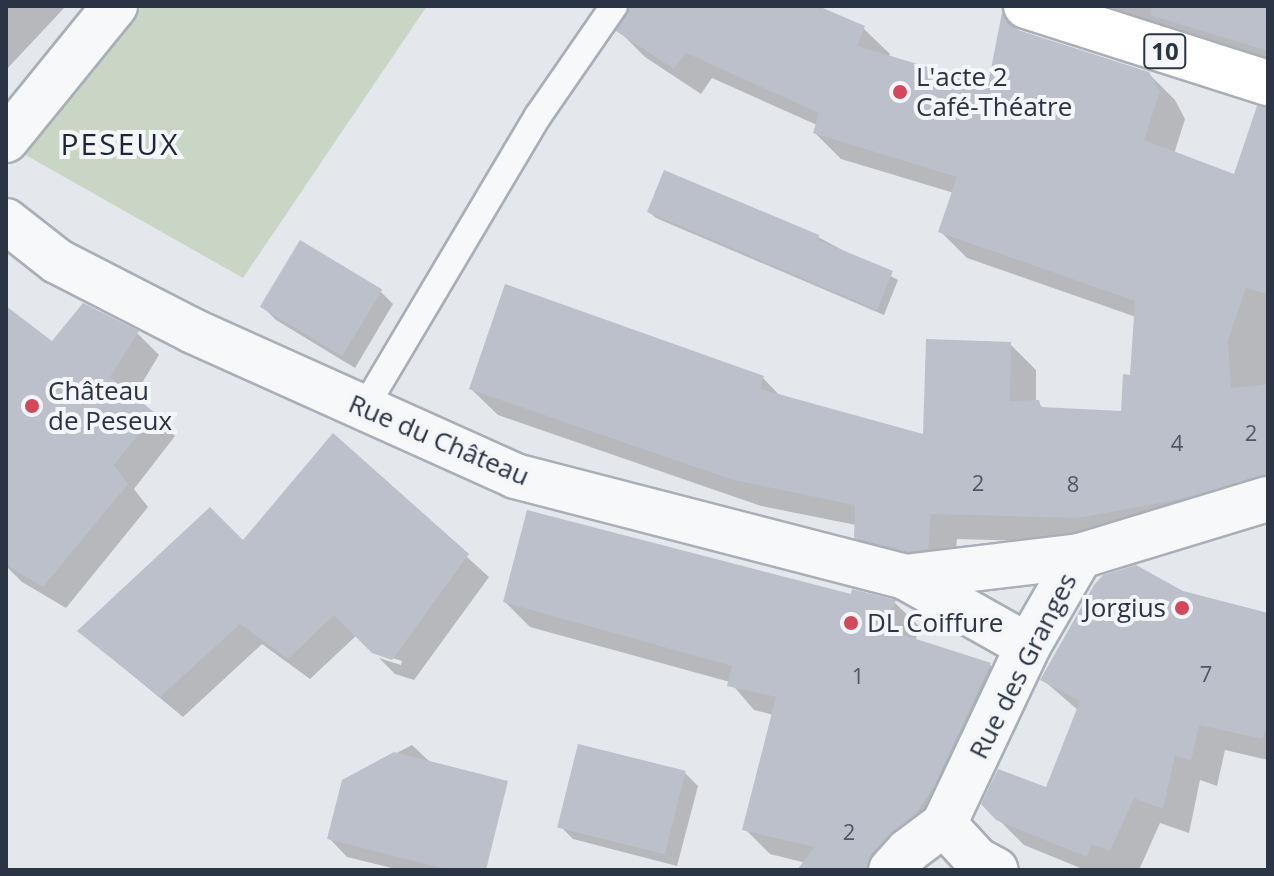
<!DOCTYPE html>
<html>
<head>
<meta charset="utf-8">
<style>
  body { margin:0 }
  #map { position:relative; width:1274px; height:876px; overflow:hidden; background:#e4e7ec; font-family:"Open Sans",sans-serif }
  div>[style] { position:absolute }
  .green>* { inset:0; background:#c9d6c5 }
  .shadow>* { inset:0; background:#0003 }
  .building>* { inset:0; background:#bbc0ca; transform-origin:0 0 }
  .roads { filter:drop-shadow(2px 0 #a9aeb7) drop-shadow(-2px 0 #a9aeb7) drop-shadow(0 2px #a9aeb7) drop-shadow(0 -2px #a9aeb7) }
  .service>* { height:26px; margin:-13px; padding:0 13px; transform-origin:13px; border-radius:13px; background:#f7f8fa }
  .minor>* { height:44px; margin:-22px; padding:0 22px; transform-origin:22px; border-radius:22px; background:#f7f8fa }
  .primary>* { height:44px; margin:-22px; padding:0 22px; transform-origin:22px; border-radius:22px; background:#fff }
  .dots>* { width:22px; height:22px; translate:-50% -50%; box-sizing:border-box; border:4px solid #f4f6f9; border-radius:50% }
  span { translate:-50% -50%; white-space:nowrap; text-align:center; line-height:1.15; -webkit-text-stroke:8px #f4f6f9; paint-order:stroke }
  .number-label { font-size:22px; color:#4f5766 }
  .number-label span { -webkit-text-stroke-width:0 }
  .shield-label span { padding:2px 6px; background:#f4f6f9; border:2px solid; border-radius:6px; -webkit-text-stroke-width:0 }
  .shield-label { font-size:24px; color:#2b3445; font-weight:700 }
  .poi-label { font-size:26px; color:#2b3445 }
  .left { translate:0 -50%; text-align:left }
  .right { translate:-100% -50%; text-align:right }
  .street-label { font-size:26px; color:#2b3445 }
  .quarter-label { font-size:30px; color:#1d2536; letter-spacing:2px }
  .frame { position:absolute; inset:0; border:8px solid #2b3445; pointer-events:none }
</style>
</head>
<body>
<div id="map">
  <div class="green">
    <div style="clip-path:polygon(142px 6px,427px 6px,243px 278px,22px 153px)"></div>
  </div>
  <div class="shadow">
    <div style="clip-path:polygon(6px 6px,66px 6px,6px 70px)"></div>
    <div style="clip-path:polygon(602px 6px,813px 6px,863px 28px,890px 54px,888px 58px,990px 88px,1003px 16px,1020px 32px,1148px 73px,1175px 100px,1185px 119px,1174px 154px,1236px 177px,1268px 116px,1268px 506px,1105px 543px,957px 539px,953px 575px,882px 563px,856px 537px,856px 525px,761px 506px,498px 415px,471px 389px,763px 378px,781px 397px,925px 436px,1010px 344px,1036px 370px,1036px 402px,1045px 409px,1123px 413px,1131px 377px,1136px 317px,967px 258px,941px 232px,954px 193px,841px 159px,815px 133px,817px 125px,712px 78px,701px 94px,645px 57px,619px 31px,624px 21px)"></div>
    <div style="clip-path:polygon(1077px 6px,1268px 6px,1268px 61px)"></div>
    <div style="clip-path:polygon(649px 212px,818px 237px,898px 280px,884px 315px,656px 218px)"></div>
    <div style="clip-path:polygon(380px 291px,393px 304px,355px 368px,276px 320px,263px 307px)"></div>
    <div style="clip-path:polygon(6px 309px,52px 344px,137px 333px,159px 355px,133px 398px,175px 436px,134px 489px,148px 507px,66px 608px,22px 582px,6px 566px)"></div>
    <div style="clip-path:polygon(333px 436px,489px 577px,414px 680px,395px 674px,379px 658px,401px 665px,402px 661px,373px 652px,357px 635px,310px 679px,262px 644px,183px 717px,79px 631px,243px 543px)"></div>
    <div style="clip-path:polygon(1268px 534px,1268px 760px,1225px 750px,1217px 786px,1200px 780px,1189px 833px,1160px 823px,1139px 870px,1085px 870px,1024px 845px,997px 818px,1047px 790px,1079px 711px,1042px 679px,1182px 593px,1267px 614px)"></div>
    <div style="clip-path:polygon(854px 592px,895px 603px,920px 627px,915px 641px,990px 665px,1015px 690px,906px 870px,800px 870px,806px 863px,770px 854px,745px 829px,774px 715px,754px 710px,730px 682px,530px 627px,505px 602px,853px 597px)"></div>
    <div style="clip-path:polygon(412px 745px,430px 762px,479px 870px,400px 870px,347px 857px,329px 838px,343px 781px)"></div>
    <div style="clip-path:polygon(685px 773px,698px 786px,677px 866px,573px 839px,560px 826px)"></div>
  </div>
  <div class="building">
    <div style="clip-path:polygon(630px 6px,818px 6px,865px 26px,857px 46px,988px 85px,1002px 12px,1008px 23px,1018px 30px,1149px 72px,1160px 91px,1144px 140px,1234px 174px,1257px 106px,1268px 107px,1268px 294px,1246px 288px,1228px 340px,1231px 388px,1268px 384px,1268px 475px,1187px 498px,1078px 518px,931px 514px,928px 549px,907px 552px,854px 538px,855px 505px,733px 480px,469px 389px,505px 284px,764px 376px,760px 389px,923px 434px,926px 339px,1011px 342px,1010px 401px,1039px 400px,1041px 407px,1121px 411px,1123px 374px,1130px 375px,1135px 301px,938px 232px,957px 177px,813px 133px,819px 113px,686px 53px,674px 69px,616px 31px)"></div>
    <div style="clip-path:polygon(1152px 6px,1268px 6px,1268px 51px,1150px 15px)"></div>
    <div style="clip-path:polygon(664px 170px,819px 235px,818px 240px,893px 271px,877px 310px,647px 212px)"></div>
    <div style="left:300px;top:240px;width:96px;height:78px;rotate:31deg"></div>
    <div style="clip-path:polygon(83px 303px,139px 331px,110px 377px,155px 413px,114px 465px,128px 484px,43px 587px,6px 565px,6px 306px,52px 341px)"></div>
    <div style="clip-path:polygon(333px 433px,469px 554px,392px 660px,372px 653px,334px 615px,288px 659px,240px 624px,160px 697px,77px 631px,210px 507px,243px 540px)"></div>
    <div style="clip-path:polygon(527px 510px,851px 594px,852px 589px,896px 600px,885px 629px,991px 663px,934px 787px,916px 813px,872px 853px,867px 870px,797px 870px,815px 847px,742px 830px,776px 697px,727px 686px,732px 666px,503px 602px)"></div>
    <div style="clip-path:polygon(1136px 565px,1183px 591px,1268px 613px,1268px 715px,1263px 739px,1199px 725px,1191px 761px,1175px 755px,1163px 809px,1134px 798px,1110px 851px,1091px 844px,1087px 857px,996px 820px,981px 804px,998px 769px,1046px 787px,1080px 701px,1040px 680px,1094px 585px,1103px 575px)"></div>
    <div style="left:578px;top:744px;width:111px;height:86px;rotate:14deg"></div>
    <div style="clip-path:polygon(394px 752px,508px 781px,486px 870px,450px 870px,327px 839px,342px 780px)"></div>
  </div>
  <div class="roads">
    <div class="service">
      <div style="left:365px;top:407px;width:339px;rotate:-59.3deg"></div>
      <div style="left:538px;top:116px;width:134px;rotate:-55.4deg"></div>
    </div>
    <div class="minor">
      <div style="left:6px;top:140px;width:173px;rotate:-50.9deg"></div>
      <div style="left:6px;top:221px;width:65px;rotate:38.1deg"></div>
      <div style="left:57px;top:261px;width:153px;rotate:27.2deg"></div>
      <div style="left:193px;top:331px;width:353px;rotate:24.2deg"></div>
      <div style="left:515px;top:476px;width:403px;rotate:14.5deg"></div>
      <div style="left:905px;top:577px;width:141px;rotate:29.3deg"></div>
      <div style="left:905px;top:577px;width:176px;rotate:-6.8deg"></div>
      <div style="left:1080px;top:556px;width:196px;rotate:-16.9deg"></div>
      <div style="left:944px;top:824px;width:49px;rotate:47.5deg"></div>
      <div style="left:977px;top:860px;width:21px;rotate:28deg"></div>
      <div style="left:891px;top:870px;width:25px;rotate:-48deg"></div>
      <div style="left:908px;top:851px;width:45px;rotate:-36.9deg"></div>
      <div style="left:944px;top:824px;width:197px;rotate:-64.7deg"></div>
      <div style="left:1028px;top:646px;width:104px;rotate:-60deg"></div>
    </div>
    <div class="primary">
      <div style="left:1026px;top:6px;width:254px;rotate:17.7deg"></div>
    </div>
  </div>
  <div class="dots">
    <div style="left:900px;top:92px;background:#d1495b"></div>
    <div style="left:32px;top:406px;background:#d1495b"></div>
    <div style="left:1182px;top:608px;background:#d1495b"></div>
    <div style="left:851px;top:623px;background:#d1495b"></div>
  </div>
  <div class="number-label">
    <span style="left:1251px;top:433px">2</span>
    <span style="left:1177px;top:443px">4</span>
    <span style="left:978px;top:483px">2</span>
    <span style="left:1073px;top:484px">8</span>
    <span style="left:1206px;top:674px">7</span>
    <span style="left:858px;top:676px">1</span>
    <span style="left:849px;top:832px">2</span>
  </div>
  <div class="shield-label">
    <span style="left:1165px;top:51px">10</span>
  </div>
  <div class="poi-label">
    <span class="left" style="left:916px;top:92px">L'acte 2<br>Café-Théatre</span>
    <span class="left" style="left:48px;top:406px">Château<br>de Peseux</span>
    <span class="right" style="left:1166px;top:608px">Jorgius</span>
    <span class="left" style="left:867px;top:623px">DL Coiffure</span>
  </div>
  <div class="street-label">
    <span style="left:439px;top:440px;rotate:23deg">Rue du Château</span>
    <span style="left:1023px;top:666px;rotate:-63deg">Rue des Granges</span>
  </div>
  <div class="quarter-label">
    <span style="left:120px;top:144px">PESEUX</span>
  </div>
  <div class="frame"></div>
</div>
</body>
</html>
